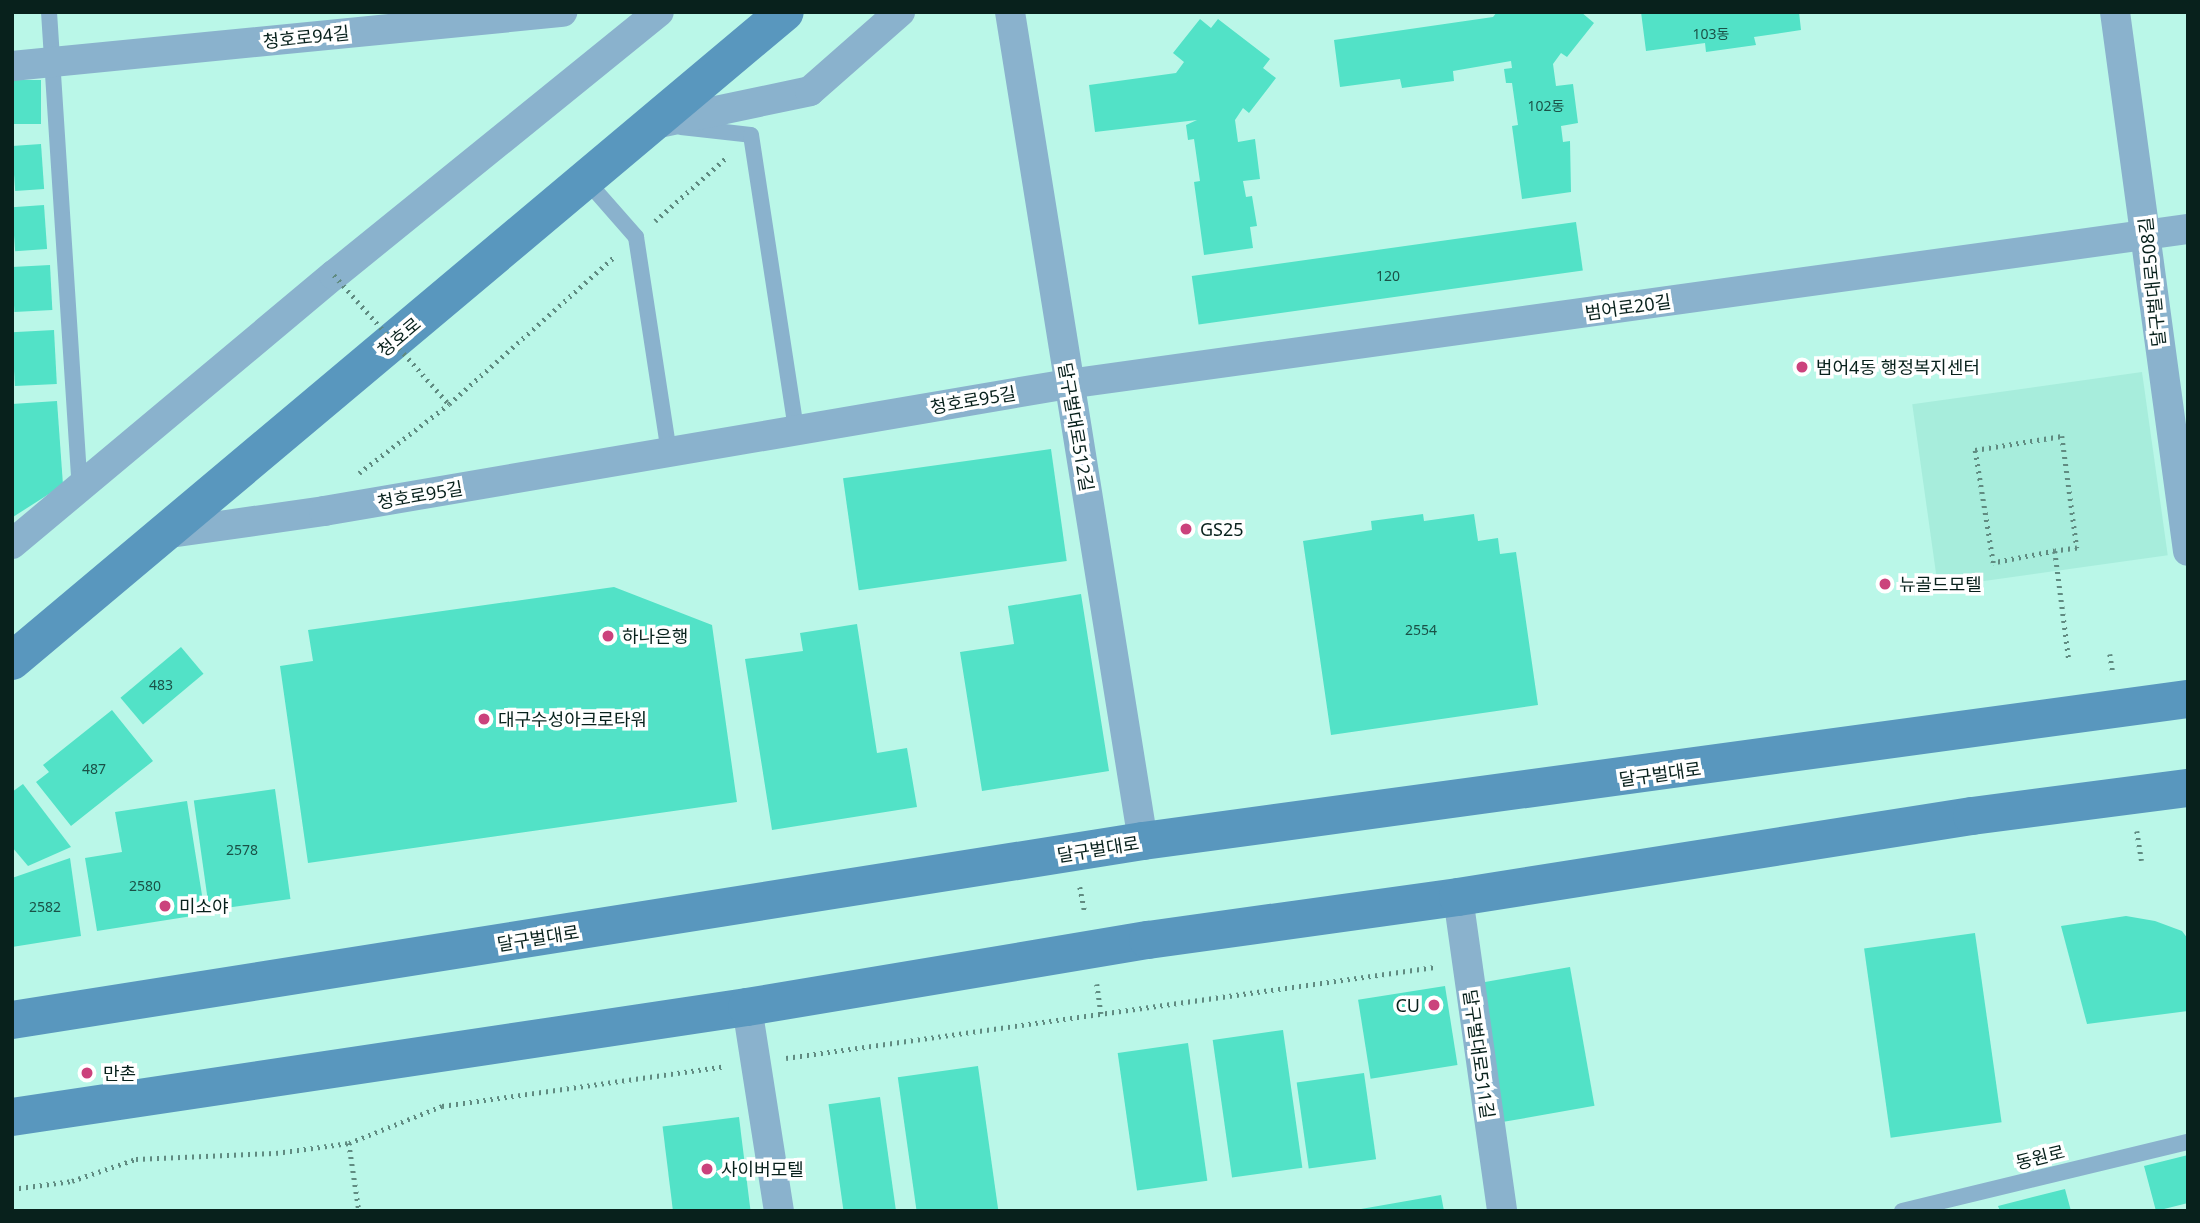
<!DOCTYPE html>
<html>
<head>
<meta charset="utf-8">
<style>
  body { margin:0 }
  #map { position:relative; width:2200px; height:1223px; overflow:hidden; background:#baf7e8; font-family:"Noto Sans","Noto Sans KR",sans-serif }
  div>[style] { position:absolute }
  .built>* { inset:0; background:#a7eddc; transform-origin:0 0 }
  .building>* { inset:0; background:#52e2c7; transform-origin:0 0 }
  .path>* { height:4.5px; margin-top:-2.25px; transform-origin:0; background:repeating-linear-gradient(90deg,#608b81 0 2px,transparent 0 7px) }
  .service>* { height:16px; margin:-8px; padding:0 8px; transform-origin:8px; border-radius:8px; background:#8ab2cd }
  .minor>* { height:30px; margin:-15px; padding:0 15px; transform-origin:15px; border-radius:15px; background:#8ab2cd }
  .secondary>* { height:38px; margin:-19px; padding:0 19px; transform-origin:19px; border-radius:19px; background:#5997be }
  .path-bridge>* { height:4.5px; margin-top:-2.25px; transform-origin:0; background:repeating-linear-gradient(90deg,#608b81 0 2px,transparent 0 7px) }
  .dots>* { width:19px; height:19px; translate:-50% -50%; box-sizing:border-box; border:4px solid #fff; border-radius:50% }
  span { translate:-50% -50%; white-space:nowrap; text-align:center; line-height:1.15; -webkit-text-stroke:7px #fff; paint-order:stroke }
  .number-label { font-size:14px; color:#1a5147 }
  .number-label span { -webkit-text-stroke-width:0 }
  .street-label { font-size:18px; color:#08211c }
  .poi-label { font-size:18px; color:#08211c }
  .left { translate:0 -50%; text-align:left }
  .right { translate:-100% -50%; text-align:right }
  .frame { position:absolute; inset:0; border:14px solid #08211c; pointer-events:none }
</style>
</head>
<body>
<div id="map">
  <div class="built">
    <div style="left:2142px;top:372px;width:185px;height:232px;rotate:82deg"></div>
  </div>
  <div class="building">
    <div style="clip-path:polygon(1497px 12px,1581px 12px,1594px 23px,1567px 57px,1561px 53px,1553px 64px,1556px 86px,1573px 84px,1578px 123px,1561px 126px,1563px 142px,1570px 141px,1571px 192px,1522px 199px,1512px 126px,1518px 125px,1512px 83px,1506px 83px,1504px 69px,1512px 68px,1511px 61px,1453px 71px,1454px 81px,1402px 88px,1400px 79px,1340px 87px,1334px 40px,1493px 17px)"></div>
    <div style="clip-path:polygon(1641px 12px,1799px 12px,1801px 30px,1754px 37px,1756px 45px,1706px 52px,1705px 43px,1646px 51px)"></div>
    <div style="clip-path:polygon(1200px 19px,1211px 28px,1218px 19px,1270px 59px,1263px 68px,1276px 78px,1249px 113px,1243px 108px,1235px 120px,1238px 142px,1255px 139px,1260px 179px,1243px 181px,1246px 197px,1252px 196px,1257px 226px,1250px 227px,1253px 248px,1204px 255px,1194px 182px,1200px 181px,1194px 139px,1188px 140px,1186px 125px,1197px 120px,1095px 132px,1089px 85px,1176px 73px,1184px 62px,1173px 53px)"></div>
    <div style="left:12px;top:80px;width:29px;height:44px"></div>
    <div style="left:41px;top:144px;width:45px;height:29px;rotate:86deg"></div>
    <div style="left:44px;top:205px;width:44px;height:32px;rotate:86deg"></div>
    <div style="left:1576px;top:222px;width:49px;height:388px;rotate:82deg"></div>
    <div style="left:50px;top:265px;width:45px;height:38px;rotate:87deg"></div>
    <div style="left:54px;top:330px;width:54px;height:42px;rotate:87deg"></div>
    <div style="clip-path:polygon(57px 401px,63px 485px,13px 517px,12px 404px)"></div>
    <div style="left:1051px;top:449px;width:113px;height:210px;rotate:82deg"></div>
    <div style="clip-path:polygon(1423px 514px,1424px 521px,1474px 514px,1478px 541px,1498px 538px,1500px 554px,1516px 552px,1538px 705px,1331px 735px,1303px 541px,1372px 530px,1371px 521px)"></div>
    <div style="clip-path:polygon(614px 587px,712px 625px,737px 802px,308px 863px,280px 666px,313px 661px,308px 630px)"></div>
    <div style="clip-path:polygon(1081px 594px,1109px 771px,982px 791px,960px 652px,1014px 644px,1008px 606px)"></div>
    <div style="clip-path:polygon(857px 624px,877px 753px,907px 748px,917px 807px,772px 830px,745px 659px,803px 651px,800px 633px)"></div>
    <div style="left:181px;top:647px;width:35px;height:79px;rotate:50deg"></div>
    <div style="clip-path:polygon(112px 710px,153px 761px,71px 826px,36px 782px,49px 772px,43px 765px)"></div>
    <div style="clip-path:polygon(23px 784px,71px 847px,28px 866px,12px 847px,12px 792px)"></div>
    <div style="left:275px;top:789px;width:111px;height:82px;rotate:82deg"></div>
    <div style="clip-path:polygon(187px 801px,205px 914px,97px 931px,85px 858px,122px 852px,115px 812px)"></div>
    <div style="clip-path:polygon(70px 858px,81px 936px,12px 947px,12px 878px)"></div>
    <div style="clip-path:polygon(2126px 916px,2155px 921px,2182px 931px,2188px 939px,2188px 1011px,2087px 1024px,2061px 926px)"></div>
    <div style="left:1975px;top:933px;width:191px;height:112px;rotate:82deg"></div>
    <div style="left:1570px;top:967px;width:141px;height:92px;rotate:80deg"></div>
    <div style="left:1445px;top:986px;width:80px;height:88px;rotate:81deg"></div>
    <div style="left:1283px;top:1030px;width:139px;height:71px;rotate:82deg"></div>
    <div style="left:1188px;top:1043px;width:139px;height:71px;rotate:82deg"></div>
    <div style="left:978px;top:1066px;width:147px;height:81px;rotate:82deg"></div>
    <div style="left:1364px;top:1073px;width:87px;height:68px;rotate:82deg"></div>
    <div style="left:880px;top:1097px;width:115px;height:52px;rotate:82deg"></div>
    <div style="left:739px;top:1117px;width:95px;height:77px;rotate:83deg"></div>
    <div style="clip-path:polygon(2188px 1155px,2188px 1203px,2156px 1211px,2144px 1166px)"></div>
    <div style="clip-path:polygon(2065px 1189px,2071px 1211px,2000px 1211px,1998px 1206px)"></div>
    <div style="clip-path:polygon(1441px 1195px,1444px 1211px,1361px 1211px,1361px 1209px)"></div>
  </div>
  <div class="path">
    <div style="left:655px;top:221px;width:96px;rotate:-41.6deg"></div>
    <div style="left:359px;top:473px;width:113px;rotate:-37.5deg"></div>
    <div style="left:449px;top:404px;width:221px;rotate:-41.7deg"></div>
    <div style="left:2055px;top:551px;width:63px;rotate:169deg"></div>
    <div style="left:1993px;top:563px;width:114px;rotate:-99.1deg"></div>
    <div style="left:1975px;top:450px;width:88px;rotate:-9.1deg"></div>
    <div style="left:2062px;top:436px;width:113px;rotate:82.4deg"></div>
    <div style="left:2077px;top:548px;width:22px;rotate:172deg"></div>
    <div style="left:2055px;top:551px;width:110px;rotate:82.7deg"></div>
    <div style="left:2110px;top:654px;width:20px;rotate:81deg"></div>
    <div style="left:2137px;top:831px;width:30px;rotate:81deg"></div>
    <div style="left:1080px;top:887px;width:26px;rotate:79deg"></div>
    <div style="left:1097px;top:984px;width:30px;rotate:82deg"></div>
    <div style="left:786px;top:1058px;width:655px;rotate:-7.98deg"></div>
    <div style="left:349px;top:1143px;width:69px;rotate:81.6deg"></div>
    <div style="left:12px;top:1189px;width:61px;rotate:-7.6deg"></div>
    <div style="left:72px;top:1181px;width:68px;rotate:-19deg"></div>
    <div style="left:136px;top:1159px;width:140px;rotate:-2.5deg"></div>
    <div style="left:276px;top:1153px;width:74px;rotate:-7.8deg"></div>
    <div style="left:349px;top:1143px;width:100px;rotate:-21.7deg"></div>
    <div style="left:442px;top:1106px;width:286px;rotate:-8deg"></div>
  </div>
  <div class="service">
    <div style="left:49px;top:12px;width:477px;rotate:86.3deg"></div>
    <div style="left:681px;top:127px;width:70px;rotate:6.5deg"></div>
    <div style="left:751px;top:135px;width:298px;rotate:81.3deg"></div>
    <div style="left:586px;top:180px;width:76px;rotate:48.7deg"></div>
    <div style="left:636px;top:237px;width:218px;rotate:81.3deg"></div>
    <div style="left:1902px;top:1211px;width:294px;rotate:-13.6deg"></div>
  </div>
  <div class="minor">
    <div style="left:1010px;top:12px;width:840px;rotate:80.89deg"></div>
    <div style="left:2115px;top:12px;width:544px;rotate:82.29deg"></div>
    <div style="left:12px;top:66px;width:553px;rotate:-5.61deg"></div>
    <div style="left:654px;top:124px;width:159px;rotate:-11.9deg"></div>
    <div style="left:810px;top:91px;width:120px;rotate:-41.3deg"></div>
    <div style="left:170px;top:533px;width:156px;rotate:-8.1deg"></div>
    <div style="left:324px;top:511px;width:755px;rotate:-9.69deg"></div>
    <div style="left:1068px;top:384px;width:1131px;rotate:-7.88deg"></div>
    <div style="left:12px;top:544px;width:420px;rotate:-39.9deg"></div>
    <div style="left:334px;top:275px;width:418px;rotate:-39deg"></div>
    <div style="left:1458px;top:897px;width:317px;rotate:82deg"></div>
    <div style="left:747px;top:1007px;width:206px;rotate:81.1deg"></div>
  </div>
  <div class="secondary">
    <div style="left:12px;top:661px;width:1009px;rotate:-40.02deg"></div>
    <div style="left:12px;top:1020px;width:1145px;rotate:-8.99deg"></div>
    <div style="left:1143px;top:841px;width:1055px;rotate:-7.74deg"></div>
    <div style="left:12px;top:1117px;width:743px;rotate:-8.51deg"></div>
    <div style="left:747px;top:1007px;width:407px;rotate:-9.5deg"></div>
    <div style="left:1148px;top:940px;width:313px;rotate:-7.9deg"></div>
    <div style="left:1458px;top:897px;width:520px;rotate:-8.96deg"></div>
    <div style="left:1972px;top:816px;width:218px;rotate:-7.4deg"></div>
  </div>
  <div class="path-bridge">
    <div style="left:334px;top:275px;width:173px;rotate:48.3deg"></div>
  </div>
  <div class="dots">
    <div style="left:1802px;top:367px;background:#cb427c"></div>
    <div style="left:1186px;top:529px;background:#cb427c"></div>
    <div style="left:1885px;top:584px;background:#cb427c"></div>
    <div style="left:608px;top:636px;background:#cb427c"></div>
    <div style="left:484px;top:719px;background:#cb427c"></div>
    <div style="left:165px;top:906px;background:#cb427c"></div>
    <div style="left:1434px;top:1005px;background:#cb427c"></div>
    <div style="left:87px;top:1073px;background:#cb427c"></div>
    <div style="left:707px;top:1169px;background:#cb427c"></div>
  </div>
  <div class="number-label">
    <span style="left:1711px;top:34px">103동</span>
    <span style="left:1546px;top:106px">102동</span>
    <span style="left:1388px;top:276px">120</span>
    <span style="left:1421px;top:630px">2554</span>
    <span style="left:161px;top:685px">483</span>
    <span style="left:94px;top:769px">487</span>
    <span style="left:242px;top:850px">2578</span>
    <span style="left:145px;top:886px">2580</span>
    <span style="left:45px;top:907px">2582</span>
  </div>
  <div class="street-label">
    <span style="left:306px;top:37px;rotate:-6deg">청호로94길</span>
    <span style="left:2152px;top:282px;rotate:-96deg">달구벌대로508길</span>
    <span style="left:1628px;top:307px;rotate:-8deg">범어로20길</span>
    <span style="left:399px;top:337px;rotate:-40deg">청호로</span>
    <span style="left:973px;top:400px;rotate:-10deg">청호로95길</span>
    <span style="left:1076px;top:427px;rotate:80deg">달구벌대로512길</span>
    <span style="left:420px;top:495px;rotate:-10deg">청호로95길</span>
    <span style="left:1660px;top:774px;rotate:-8deg">달구벌대로</span>
    <span style="left:1098px;top:849px;rotate:-9deg">달구벌대로</span>
    <span style="left:538px;top:938px;rotate:-9deg">달구벌대로</span>
    <span style="left:1479px;top:1054px;rotate:82deg">달구벌대로511길</span>
    <span style="left:2040px;top:1157px;rotate:-14deg">동원로</span>
  </div>
  <div class="poi-label">
    <span class="left" style="left:1816px;top:367px">범어4동 행정복지센터</span>
    <span class="left" style="left:1200px;top:529px">GS25</span>
    <span class="left" style="left:1899px;top:584px">뉴골드모텔</span>
    <span class="left" style="left:622px;top:636px">하나은행</span>
    <span class="left" style="left:498px;top:719px">대구수성아크로타워</span>
    <span class="left" style="left:179px;top:906px">미소야</span>
    <span class="right" style="left:1420px;top:1005px">CU</span>
    <span class="left" style="left:103px;top:1073px">만촌</span>
    <span class="left" style="left:721px;top:1169px">사이버모텔</span>
  </div>
  <div class="frame"></div>
</div>
</body>
</html>
